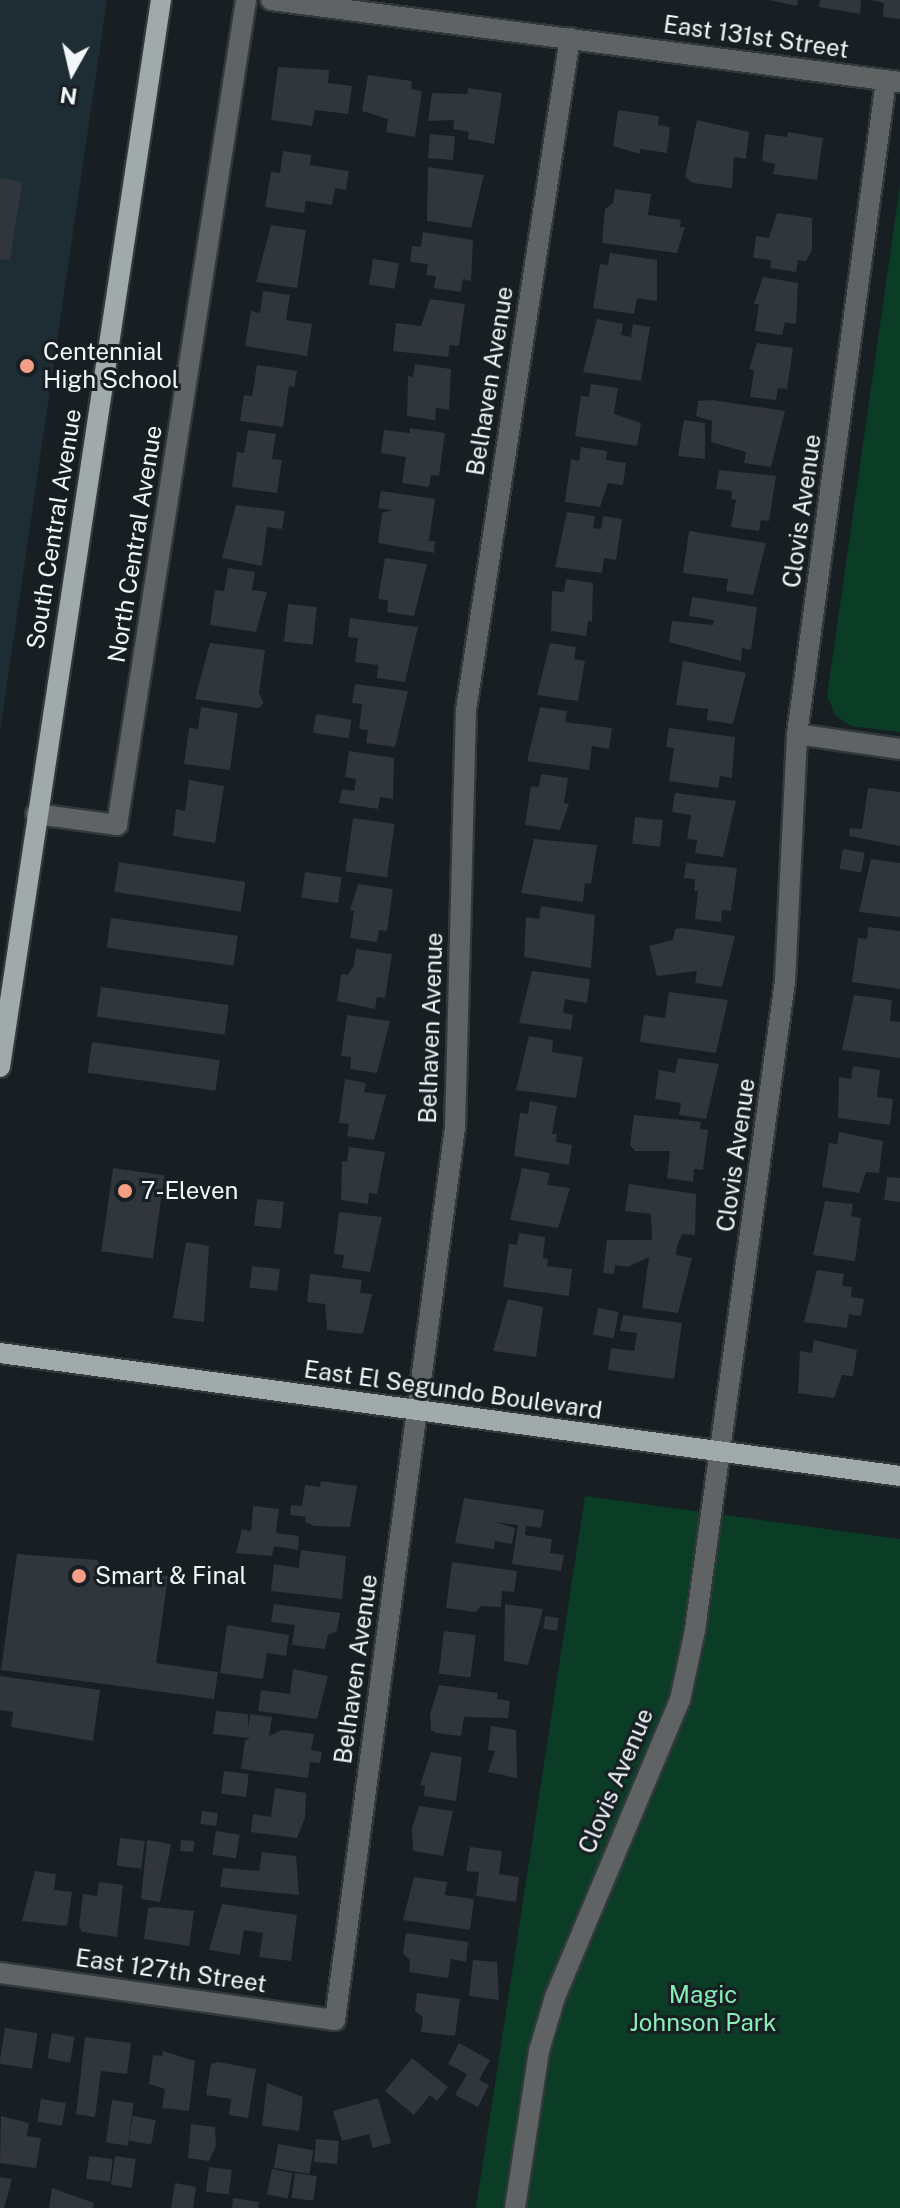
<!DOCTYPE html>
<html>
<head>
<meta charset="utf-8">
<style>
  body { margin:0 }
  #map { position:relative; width:900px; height:2208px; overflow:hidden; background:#171f23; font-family:"Public Sans",sans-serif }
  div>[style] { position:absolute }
  .built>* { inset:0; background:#1e2c33 }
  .green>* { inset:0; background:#0a3c26 }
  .building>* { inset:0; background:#31353c; transform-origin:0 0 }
  .roads { filter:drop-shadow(2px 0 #31393d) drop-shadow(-2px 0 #31393d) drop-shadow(0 2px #31393d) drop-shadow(0 -2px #31393d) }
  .minor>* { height:20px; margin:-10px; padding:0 10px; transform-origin:10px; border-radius:10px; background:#5f6363 }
  .primary>* { height:20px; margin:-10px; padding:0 10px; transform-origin:10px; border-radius:10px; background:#a0aaa9 }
  .dots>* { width:22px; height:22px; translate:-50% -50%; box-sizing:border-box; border:4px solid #171f23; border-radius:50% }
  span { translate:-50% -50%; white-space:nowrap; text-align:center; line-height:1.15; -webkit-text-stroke:6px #171f23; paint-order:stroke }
  .street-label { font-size:24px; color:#f1f6f8 }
  .poi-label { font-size:24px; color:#f1f6f8 }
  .left { translate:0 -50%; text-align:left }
  .park-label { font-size:24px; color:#8aedb8 }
  .north { position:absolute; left:32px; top:32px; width:80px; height:80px; -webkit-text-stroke:6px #171f23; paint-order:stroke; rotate:188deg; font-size:22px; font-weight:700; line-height:32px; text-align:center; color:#f1f6f8 }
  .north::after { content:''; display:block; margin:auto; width:28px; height:36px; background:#f1f6f8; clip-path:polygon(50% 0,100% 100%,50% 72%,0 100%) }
</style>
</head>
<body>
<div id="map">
  <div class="built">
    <div style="clip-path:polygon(0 0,107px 0,0 732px)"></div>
  </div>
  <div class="green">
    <div style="clip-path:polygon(900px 185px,900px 732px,851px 726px,836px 716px,827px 696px)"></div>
    <div style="clip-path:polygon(585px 1496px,900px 1539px,900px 2208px,476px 2208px)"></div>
  </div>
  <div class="building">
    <div style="clip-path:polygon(768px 0,798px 0,797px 6px)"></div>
    <div style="clip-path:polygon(820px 0,861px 0,860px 14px,819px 7px)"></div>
    <div style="clip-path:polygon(871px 0,900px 0,900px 19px,883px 17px,884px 3px)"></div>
    <div style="clip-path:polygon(278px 67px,329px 70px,328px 83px,352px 86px,348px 114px,315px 110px,312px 126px,271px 120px)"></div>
    <div style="clip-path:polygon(368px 75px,412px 81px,411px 89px,422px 91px,415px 137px,386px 132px,388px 119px,362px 111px)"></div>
    <div style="clip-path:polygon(468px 88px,502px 93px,494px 144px,468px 139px,469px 132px,453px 129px,454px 120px,428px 121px,432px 93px,467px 94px)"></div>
    <div style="clip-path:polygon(618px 110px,659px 116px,658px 125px,670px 127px,667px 153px,640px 149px,640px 154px,613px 146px)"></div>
    <div style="clip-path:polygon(697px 120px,749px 132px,746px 159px,734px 157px,732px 188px,693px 183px,685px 177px)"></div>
    <div style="clip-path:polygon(788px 132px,823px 138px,817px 180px,773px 174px,775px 164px,762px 161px,765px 134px,787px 137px)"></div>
    <div style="left:430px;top:134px;width:25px;height:24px;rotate:5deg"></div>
    <div style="clip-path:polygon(283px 151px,311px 155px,310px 165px,349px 171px,346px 190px,335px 188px,332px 205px,306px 201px,304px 213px,265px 207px,271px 172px,280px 173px)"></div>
    <div style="clip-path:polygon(428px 167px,484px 175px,471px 228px,427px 221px)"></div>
    <div style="clip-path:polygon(0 178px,22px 182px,10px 260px,0 259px)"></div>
    <div style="clip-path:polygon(615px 189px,651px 194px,648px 215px,681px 220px,680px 227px,685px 227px,677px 253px,602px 243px,605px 209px,613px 203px)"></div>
    <div style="clip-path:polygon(777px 213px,812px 218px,812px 250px,806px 261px,798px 260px,796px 272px,770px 268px,771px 260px,753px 258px,756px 236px,769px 238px)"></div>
    <div style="clip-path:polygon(271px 225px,306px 230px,297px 288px,256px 282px)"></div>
    <div style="clip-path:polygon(423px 232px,473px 240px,471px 281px,463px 279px,461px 292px,434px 288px,436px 276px,426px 275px,428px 264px,410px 262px,412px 246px,421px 247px)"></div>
    <div style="clip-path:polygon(610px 253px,657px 260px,657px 301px,637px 298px,634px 314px,593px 308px,600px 264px,608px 265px)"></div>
    <div style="left:373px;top:259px;width:26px;height:26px;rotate:9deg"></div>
    <div style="clip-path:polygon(763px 277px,798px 283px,796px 324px,785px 322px,782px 335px,755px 331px,759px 304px,754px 304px)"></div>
    <div style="clip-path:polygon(263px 291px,290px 295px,286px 320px,312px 324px,307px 356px,245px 346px,251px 311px,260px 313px)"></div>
    <div style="clip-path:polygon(430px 299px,465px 304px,459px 346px,450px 345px,448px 357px,393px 351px,396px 323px,421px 326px)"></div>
    <div style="clip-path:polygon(597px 319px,623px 324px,621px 335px,631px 337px,633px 324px,650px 327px,641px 381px,583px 372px)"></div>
    <div style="clip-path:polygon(757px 343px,793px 348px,787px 389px,778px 388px,776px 400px,750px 397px,754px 370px,749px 369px)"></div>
    <div style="clip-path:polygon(415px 364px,451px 369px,449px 410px,436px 408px,435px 420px,407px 416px,408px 376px,413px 377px)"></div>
    <div style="clip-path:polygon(257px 365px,297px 371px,294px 387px,289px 386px,283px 427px,240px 421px,244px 395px,252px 396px)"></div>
    <div style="clip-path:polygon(591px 384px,618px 388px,614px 414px,641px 423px,637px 446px,575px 436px,581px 396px,589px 397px)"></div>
    <div style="clip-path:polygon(712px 400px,785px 411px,771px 467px,744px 463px,746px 452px,711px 442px,712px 421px,696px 416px,698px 401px)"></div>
    <div style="clip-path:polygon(684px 420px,705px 423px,705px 459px,678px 456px)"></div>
    <div style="clip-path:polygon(410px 428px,445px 433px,439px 476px,431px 475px,429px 487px,402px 483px,406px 457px,381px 453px,384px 430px,410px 433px)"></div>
    <div style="clip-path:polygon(248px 430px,276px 434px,272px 459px,282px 460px,277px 493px,232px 487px,237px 452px,244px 453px)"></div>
    <div style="clip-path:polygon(581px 447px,607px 451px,606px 460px,626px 463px,623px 485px,608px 483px,600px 507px,565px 502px,571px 459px,579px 461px)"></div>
    <div style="clip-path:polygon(719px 470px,776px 476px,769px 521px,761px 520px,759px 531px,731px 527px,736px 500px,731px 499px,732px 491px,716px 489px)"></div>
    <div style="clip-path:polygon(381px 491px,435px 499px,429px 541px,435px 541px,434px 553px,378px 543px,382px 513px,392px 510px,378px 508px)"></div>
    <div style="clip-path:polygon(236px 505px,285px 511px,282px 529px,267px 527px,262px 566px,222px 558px)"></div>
    <div style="clip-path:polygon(567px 512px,595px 516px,593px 528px,601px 529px,603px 516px,622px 519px,616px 560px,604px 558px,602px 573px,555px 567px)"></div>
    <div style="clip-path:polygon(689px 531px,766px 543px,753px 595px,726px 591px,728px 579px,683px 573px)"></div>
    <div style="clip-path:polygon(385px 558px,427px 564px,414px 616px,387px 612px,388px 600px,378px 599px)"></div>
    <div style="clip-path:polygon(228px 568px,255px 572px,252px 590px,267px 592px,256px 632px,210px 625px,215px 590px,224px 591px)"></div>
    <div style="clip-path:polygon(566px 579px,593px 583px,592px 622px,588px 621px,586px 636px,551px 631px,552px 591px,564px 592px)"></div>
    <div style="clip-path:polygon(692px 597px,757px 607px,751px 650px,742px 648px,741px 661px,669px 642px,672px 621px,713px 625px,714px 620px,689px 616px)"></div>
    <div style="left:288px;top:604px;width:29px;height:38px;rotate:6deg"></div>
    <div style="clip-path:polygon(350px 618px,418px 627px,405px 682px,377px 678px,378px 665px,355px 662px,358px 638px,348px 637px)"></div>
    <div style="clip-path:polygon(210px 643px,265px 650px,259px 693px,264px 703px,259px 708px,195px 699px)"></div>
    <div style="clip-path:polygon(550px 643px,576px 647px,574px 659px,585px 661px,578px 701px,537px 695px)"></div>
    <div style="clip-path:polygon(683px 661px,746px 673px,733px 724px,707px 720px,708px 709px,676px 705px)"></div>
    <div style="clip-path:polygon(355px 684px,408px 691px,395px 747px,366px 743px,368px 730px,359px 729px,362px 704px,352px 703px)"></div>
    <div style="clip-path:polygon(201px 707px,238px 713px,230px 770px,184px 764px,189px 728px,198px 729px)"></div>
    <div style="clip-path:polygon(540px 707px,567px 711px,565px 722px,612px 728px,609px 749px,592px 746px,589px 770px,527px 761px)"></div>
    <div style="left:316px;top:714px;width:36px;height:19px;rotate:9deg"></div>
    <div style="clip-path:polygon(669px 728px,735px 737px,732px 778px,720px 776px,718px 788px,669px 781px,674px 748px,666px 747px)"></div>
    <div style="clip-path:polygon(349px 751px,394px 758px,393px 799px,380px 797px,378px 809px,339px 803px,342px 789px,354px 791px,356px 779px,345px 777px)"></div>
    <div style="clip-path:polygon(541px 774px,568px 778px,564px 803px,569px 804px,560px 830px,525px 825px,531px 786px,539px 787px)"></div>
    <div style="clip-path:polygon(189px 780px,224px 786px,215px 843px,173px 836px,176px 809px,185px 811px)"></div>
    <div style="clip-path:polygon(868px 788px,900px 792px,900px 846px,849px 836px,850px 828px,862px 829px)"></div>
    <div style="clip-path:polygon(675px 793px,736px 801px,723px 857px,695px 853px,697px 840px,687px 839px,691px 815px,672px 812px)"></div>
    <div style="left:635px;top:817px;width:28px;height:27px;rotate:6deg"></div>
    <div style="left:353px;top:818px;width:42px;height:54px;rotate:8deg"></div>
    <div style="clip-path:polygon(534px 839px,597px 845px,591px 884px,585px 883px,583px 902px,521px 893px)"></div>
    <div style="left:843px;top:849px;width:22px;height:20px;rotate:10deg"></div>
    <div style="clip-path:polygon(871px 859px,900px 863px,900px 917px,859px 912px)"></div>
    <div style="left:119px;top:862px;width:128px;height:30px;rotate:9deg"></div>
    <div style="clip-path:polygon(686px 863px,737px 868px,731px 911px,722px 910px,721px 922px,695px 919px,698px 891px,694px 891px,695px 879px,684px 878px)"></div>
    <div style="left:305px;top:872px;width:37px;height:26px;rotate:8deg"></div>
    <div style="clip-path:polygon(358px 884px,393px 889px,387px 931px,379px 930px,377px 942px,350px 938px,354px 911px,350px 910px)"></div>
    <div style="clip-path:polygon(541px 906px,595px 915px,591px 968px,524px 957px,526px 917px,539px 919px)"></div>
    <div style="left:111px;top:918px;width:128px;height:30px;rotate:8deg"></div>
    <div style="clip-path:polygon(868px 927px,900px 931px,900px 989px,852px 982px,858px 938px,867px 939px)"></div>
    <div style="clip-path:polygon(682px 928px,735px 936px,722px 987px,695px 983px,697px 971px,657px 976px,649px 946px,673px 940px,675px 929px)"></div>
    <div style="clip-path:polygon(356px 949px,392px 954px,385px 998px,377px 997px,375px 1009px,337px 1001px,341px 974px,348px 975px,354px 965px)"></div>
    <div style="clip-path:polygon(532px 971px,590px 979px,587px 1003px,565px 999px,563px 1013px,573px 1015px,571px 1030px,519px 1023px)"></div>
    <div style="left:101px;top:987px;width:129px;height:30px;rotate:8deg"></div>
    <div style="clip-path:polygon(669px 992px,728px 1000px,716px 1053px,640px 1042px,644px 1015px,665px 1018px)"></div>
    <div style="clip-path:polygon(854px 995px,892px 1000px,890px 1021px,900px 1022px,900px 1058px,842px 1050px)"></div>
    <div style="clip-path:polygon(347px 1015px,390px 1021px,377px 1073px,350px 1069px,351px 1057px,341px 1056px)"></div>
    <div style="clip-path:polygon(529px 1036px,553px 1040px,552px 1052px,583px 1057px,576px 1098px,516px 1090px)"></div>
    <div style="left:92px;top:1042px;width:129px;height:31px;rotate:8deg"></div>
    <div style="clip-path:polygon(678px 1058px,719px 1064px,706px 1119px,679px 1115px,681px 1103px,655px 1099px,659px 1070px,675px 1073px)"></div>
    <div style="clip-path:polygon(853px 1066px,880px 1070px,877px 1097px,893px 1099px,890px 1125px,838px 1118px,839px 1077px,851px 1079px)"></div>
    <div style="clip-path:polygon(345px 1079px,366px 1083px,364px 1092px,386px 1095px,374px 1140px,347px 1136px,349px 1124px,339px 1123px)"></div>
    <div style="clip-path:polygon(530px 1101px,557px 1106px,552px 1134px,557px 1134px,556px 1142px,572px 1145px,569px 1165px,514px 1156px,520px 1113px,528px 1114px)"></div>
    <div style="clip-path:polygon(634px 1115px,701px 1122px,700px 1129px,708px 1130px,703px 1170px,694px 1169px,693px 1182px,667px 1178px,670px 1151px,635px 1151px,630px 1145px)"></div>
    <div style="clip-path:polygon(839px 1132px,883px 1141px,879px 1173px,866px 1172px,859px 1193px,822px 1187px,829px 1143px,837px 1144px)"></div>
    <div style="clip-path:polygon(349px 1147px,385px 1152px,377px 1194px,369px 1193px,368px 1204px,341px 1200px,342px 1161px,347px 1162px)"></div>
    <div style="left:113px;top:1168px;width:52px;height:84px;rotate:8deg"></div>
    <div style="clip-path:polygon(522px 1168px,550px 1173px,547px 1185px,570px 1188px,558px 1228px,510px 1220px)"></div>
    <div style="clip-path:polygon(887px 1177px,900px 1178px,900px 1202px,884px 1200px)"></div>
    <div style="clip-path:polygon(629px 1184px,696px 1194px,695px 1235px,682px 1234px,677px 1246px,676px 1255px,692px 1258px,678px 1313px,642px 1308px,649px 1257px,628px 1267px,615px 1265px,614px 1274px,603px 1273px,607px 1240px,652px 1240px,651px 1214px,625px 1211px)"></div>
    <div style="left:257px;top:1199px;width:27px;height:27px;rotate:6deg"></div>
    <div style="clip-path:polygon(825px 1201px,853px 1204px,851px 1216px,861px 1218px,855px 1261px,813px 1255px)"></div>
    <div style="clip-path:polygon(339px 1212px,382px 1217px,370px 1272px,342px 1268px,344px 1255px,334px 1254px)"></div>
    <div style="clip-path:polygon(519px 1233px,545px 1237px,543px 1258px,548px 1259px,547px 1266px,572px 1269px,569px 1296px,503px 1287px,509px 1244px,517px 1245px)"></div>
    <div style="clip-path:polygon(186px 1242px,209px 1246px,204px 1322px,173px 1318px)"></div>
    <div style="left:252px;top:1266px;width:28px;height:22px;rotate:6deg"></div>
    <div style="clip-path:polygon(817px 1270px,844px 1274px,842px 1286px,852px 1287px,851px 1297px,864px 1299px,861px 1316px,849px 1314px,847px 1328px,804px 1322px)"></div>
    <div style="clip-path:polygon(310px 1274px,362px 1280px,360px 1293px,372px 1294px,363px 1334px,327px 1330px,325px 1304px,307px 1302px)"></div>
    <div style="clip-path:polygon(508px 1299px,543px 1307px,536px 1357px,493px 1351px)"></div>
    <div style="left:598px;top:1308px;width:21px;height:27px;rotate:11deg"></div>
    <div style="clip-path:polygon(623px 1315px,682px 1323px,674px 1379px,608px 1370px,611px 1348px,634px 1351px,637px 1333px,620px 1331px)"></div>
    <div style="clip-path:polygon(814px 1340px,857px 1350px,853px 1376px,842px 1375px,834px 1398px,798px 1393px,800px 1351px,812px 1353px)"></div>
    <div style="clip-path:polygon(321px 1481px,357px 1486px,350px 1527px,314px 1526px,305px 1522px,306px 1517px,290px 1515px,291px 1505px,302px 1506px,305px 1485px,320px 1487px)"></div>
    <div style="clip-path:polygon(464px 1498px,544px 1510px,541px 1528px,526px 1526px,525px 1535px,552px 1539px,550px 1553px,564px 1555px,561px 1571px,512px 1564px,518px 1525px,495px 1522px,515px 1528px,512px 1544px,495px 1541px,494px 1549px,455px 1543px)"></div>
    <div style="clip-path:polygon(253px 1506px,279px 1509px,276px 1533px,299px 1536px,298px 1550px,274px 1546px,272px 1556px,236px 1553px,242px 1529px,251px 1531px)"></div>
    <div style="clip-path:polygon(301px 1550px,346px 1556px,342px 1599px,271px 1591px,274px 1564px,299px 1568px)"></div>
    <div style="clip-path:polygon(17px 1554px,97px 1560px,101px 1567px,168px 1576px,156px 1663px,218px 1672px,214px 1699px,1px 1670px)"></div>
    <div style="clip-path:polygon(452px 1562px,517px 1571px,514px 1592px,502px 1591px,501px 1607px,481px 1606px,476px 1612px,446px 1608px)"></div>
    <div style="clip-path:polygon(274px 1604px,340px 1613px,337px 1631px,328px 1635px,325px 1649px,292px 1645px,295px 1625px,271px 1622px)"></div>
    <div style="clip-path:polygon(505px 1604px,543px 1609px,528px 1665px,504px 1661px)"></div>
    <div style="left:545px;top:1616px;width:14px;height:13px;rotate:8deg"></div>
    <div style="clip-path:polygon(227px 1625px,289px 1635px,286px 1656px,267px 1653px,263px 1679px,220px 1673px)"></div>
    <div style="left:444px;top:1631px;width:32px;height:43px;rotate:7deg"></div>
    <div style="clip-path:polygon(293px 1669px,328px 1676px,317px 1719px,258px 1711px,261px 1690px,290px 1694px)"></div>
    <div style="clip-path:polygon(0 1676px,100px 1690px,93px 1741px,11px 1727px,13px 1712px,0 1710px)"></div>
    <div style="clip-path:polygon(439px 1685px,498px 1693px,497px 1699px,510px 1701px,508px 1718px,464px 1717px,461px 1736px,436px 1733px,431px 1730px,430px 1714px)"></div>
    <div style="clip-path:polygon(216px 1711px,248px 1714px,248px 1729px,250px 1714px,272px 1717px,269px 1736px,282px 1730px,314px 1734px,311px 1750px,322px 1752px,320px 1763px,310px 1762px,308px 1778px,241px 1769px,245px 1741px,250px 1738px,213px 1734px)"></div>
    <div style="clip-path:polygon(491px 1726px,516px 1730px,517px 1778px,488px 1772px,495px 1751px,488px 1750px)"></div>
    <div style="clip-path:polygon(431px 1752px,462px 1757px,456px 1801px,424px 1796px,425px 1786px,420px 1785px)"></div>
    <div style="left:224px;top:1771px;width:25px;height:23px;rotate:7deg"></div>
    <div style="clip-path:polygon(275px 1788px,306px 1793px,305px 1818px,297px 1838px,251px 1832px,253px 1814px,271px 1817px)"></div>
    <div style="clip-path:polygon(419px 1806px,453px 1811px,443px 1856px,413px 1851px,412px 1828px)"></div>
    <div style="left:202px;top:1811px;width:16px;height:13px;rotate:7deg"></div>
    <div style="left:216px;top:1831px;width:24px;height:24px;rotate:9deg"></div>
    <div style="left:120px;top:1838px;width:25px;height:28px;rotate:7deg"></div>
    <div style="clip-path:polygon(147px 1840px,171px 1844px,160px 1902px,141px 1899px)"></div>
    <div style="left:181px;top:1840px;width:13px;height:11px;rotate:4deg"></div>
    <div style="clip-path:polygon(470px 1847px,502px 1851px,499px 1874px,519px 1877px,516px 1902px,476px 1896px,479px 1872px,466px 1871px)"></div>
    <div style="clip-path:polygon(262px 1852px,296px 1856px,299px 1895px,220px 1887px,223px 1868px,259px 1871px)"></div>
    <div style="clip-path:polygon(35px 1871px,56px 1874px,54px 1890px,72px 1892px,67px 1926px,22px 1921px)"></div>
    <div style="clip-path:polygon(414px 1877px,447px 1882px,445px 1895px,474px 1899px,470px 1930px,403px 1920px)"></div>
    <div style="clip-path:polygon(99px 1882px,123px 1885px,117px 1937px,82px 1932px,79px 1926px,83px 1894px,97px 1896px)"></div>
    <div style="clip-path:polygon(222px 1904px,297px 1915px,291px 1961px,259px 1957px,263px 1933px,244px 1930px,240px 1955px,209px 1950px)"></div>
    <div style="clip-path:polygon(157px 1907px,194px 1911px,189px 1946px,144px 1939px,148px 1908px)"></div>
    <div style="clip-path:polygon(406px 1933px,468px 1942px,466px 1962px,451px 1959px,448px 1978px,409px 1972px,410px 1960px,403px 1953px)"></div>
    <div style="clip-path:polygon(473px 1960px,497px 1962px,499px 2000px,469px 1996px)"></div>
    <div style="clip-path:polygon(417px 1993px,460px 1999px,455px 2036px,421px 2032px,423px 2017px,415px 2011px)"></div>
    <div style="left:5px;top:2028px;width:33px;height:36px;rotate:9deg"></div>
    <div style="left:52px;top:2033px;width:23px;height:26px;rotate:10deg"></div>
    <div style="clip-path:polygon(85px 2037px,131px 2043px,127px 2074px,101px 2071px,95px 2117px,76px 2114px)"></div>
    <div style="clip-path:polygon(459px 2043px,490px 2060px,479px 2080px,489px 2085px,478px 2107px,455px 2095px,467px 2074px,448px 2064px)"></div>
    <div style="clip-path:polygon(163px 2051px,195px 2061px,189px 2111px,162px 2108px,165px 2089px,149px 2084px,153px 2055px,162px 2056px)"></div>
    <div style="clip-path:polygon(412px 2058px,448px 2087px,437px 2101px,430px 2095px,414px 2115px,385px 2091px)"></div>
    <div style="clip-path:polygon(218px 2062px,256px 2069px,248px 2118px,229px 2115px,231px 2099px,206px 2095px,211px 2064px)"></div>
    <div style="clip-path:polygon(267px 2083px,303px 2097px,299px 2131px,262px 2126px)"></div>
    <div style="clip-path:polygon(378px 2098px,391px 2143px,373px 2148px,369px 2134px,342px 2141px,333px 2111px)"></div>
    <div style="left:41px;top:2099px;width:25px;height:23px;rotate:9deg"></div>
    <div style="left:112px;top:2100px;width:22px;height:43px;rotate:8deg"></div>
    <div style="clip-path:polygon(1px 2116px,29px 2123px,27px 2136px,41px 2138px,36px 2168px,0 2163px)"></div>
    <div style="left:133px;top:2116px;width:23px;height:25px;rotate:10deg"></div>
    <div style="clip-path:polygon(191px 2124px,215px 2127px,216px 2146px,209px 2161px,188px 2158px)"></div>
    <div style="left:316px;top:2139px;width:23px;height:23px;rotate:5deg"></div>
    <div style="left:278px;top:2144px;width:36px;height:24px;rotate:10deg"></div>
    <div style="left:89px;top:2156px;width:24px;height:23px;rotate:7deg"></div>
    <div style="left:115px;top:2156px;width:21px;height:29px;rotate:8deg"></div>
    <div style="left:209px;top:2167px;width:23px;height:25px;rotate:7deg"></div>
    <div style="left:272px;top:2169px;width:21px;height:26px;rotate:11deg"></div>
    <div style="left:295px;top:2173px;width:22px;height:25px;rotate:8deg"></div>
    <div style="clip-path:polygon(0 2177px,12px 2179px,4px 2208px,0 2208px)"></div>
    <div style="clip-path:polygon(175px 2183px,196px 2187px,193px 2208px,171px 2208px)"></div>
    <div style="clip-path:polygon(52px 2188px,94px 2203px,93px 2208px,49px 2208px)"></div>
    <div style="clip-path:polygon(233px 2198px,259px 2202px,258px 2208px,232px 2208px)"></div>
  </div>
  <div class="roads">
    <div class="minor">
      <div style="left:271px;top:0;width:634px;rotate:7.43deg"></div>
      <div style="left:797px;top:734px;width:104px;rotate:8.3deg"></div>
      <div style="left:36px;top:814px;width:82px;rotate:7.7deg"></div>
      <div style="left:117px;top:825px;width:835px;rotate:-81.11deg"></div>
      <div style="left:0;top:1973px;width:338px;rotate:8deg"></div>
      <div style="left:335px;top:2020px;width:900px;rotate:-82.34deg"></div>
      <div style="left:455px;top:1128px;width:418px;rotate:-88.5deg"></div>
      <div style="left:466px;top:710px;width:680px;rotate:-81.2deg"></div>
      <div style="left:515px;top:2208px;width:159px;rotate:-81.3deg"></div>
      <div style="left:539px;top:2051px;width:56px;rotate:-73.5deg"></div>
      <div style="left:555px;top:1997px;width:322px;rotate:-67.2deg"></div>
      <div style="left:680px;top:1700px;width:72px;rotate:-77.9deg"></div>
      <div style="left:695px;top:1630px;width:655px;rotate:-82.1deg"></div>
      <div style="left:785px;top:981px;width:247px;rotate:-87.2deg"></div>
      <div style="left:797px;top:734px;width:659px;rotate:-82.24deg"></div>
    </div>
    <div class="primary">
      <div style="left:0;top:1067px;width:1079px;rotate:-81.42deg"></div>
      <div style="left:0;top:1353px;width:908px;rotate:7.78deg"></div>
    </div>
  </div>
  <div class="dots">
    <div style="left:27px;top:366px;background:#f49e86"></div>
    <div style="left:125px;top:1191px;background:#f49e86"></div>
    <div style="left:79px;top:1576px;background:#f49e86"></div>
  </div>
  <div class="street-label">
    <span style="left:756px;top:37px;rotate:8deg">East 131st Street</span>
    <span style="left:490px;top:381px;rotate:-81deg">Belhaven Avenue</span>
    <span style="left:802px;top:511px;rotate:-82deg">Clovis Avenue</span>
    <span style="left:54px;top:529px;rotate:-81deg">South Central Avenue</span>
    <span style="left:135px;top:544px;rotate:-81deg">North Central Avenue</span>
    <span style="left:431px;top:1028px;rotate:-88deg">Belhaven Avenue</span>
    <span style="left:736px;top:1155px;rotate:-82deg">Clovis Avenue</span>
    <span style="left:453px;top:1390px;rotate:8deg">East El Segundo Boulevard</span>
    <span style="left:356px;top:1669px;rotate:-82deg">Belhaven Avenue</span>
    <span style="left:616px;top:1781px;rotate:-67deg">Clovis Avenue</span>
    <span style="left:171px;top:1971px;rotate:8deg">East 127th Street</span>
  </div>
  <div class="poi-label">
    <span class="left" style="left:43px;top:366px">Centennial<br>High School</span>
    <span class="left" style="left:141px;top:1191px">7-Eleven</span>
    <span class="left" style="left:95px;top:1576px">Smart &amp; Final</span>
  </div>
  <div class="park-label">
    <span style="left:703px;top:2009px">Magic<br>Johnson Park</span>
  </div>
  <div class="north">N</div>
</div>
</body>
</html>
